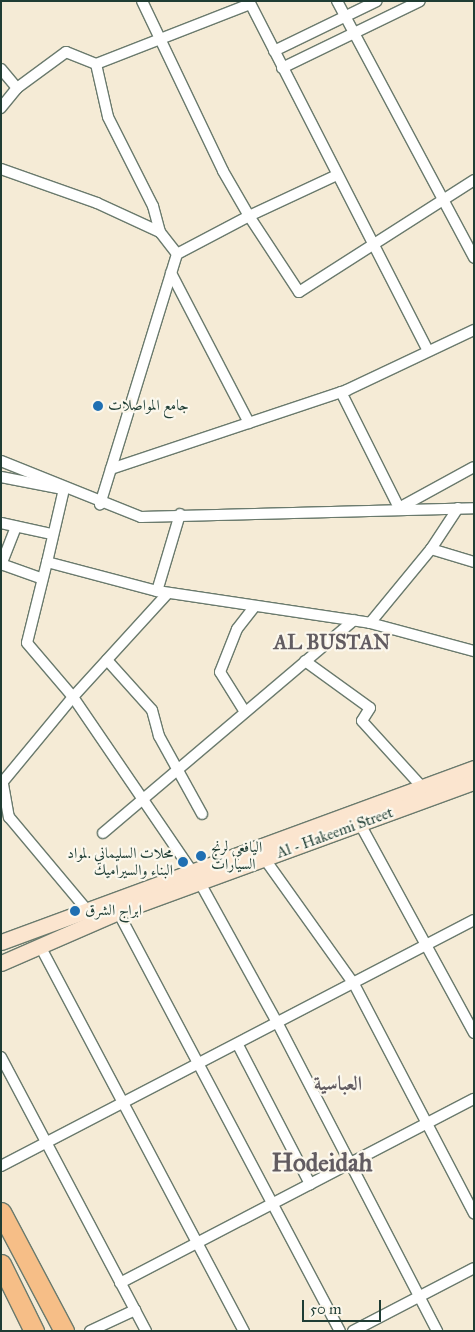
<!DOCTYPE html>
<html>
<head>
<meta charset="utf-8">
<style>
  body { margin:0 }
  #map { position:relative; width:475px; height:1332px; overflow:hidden; background:#f5ebd6; font-family:"IM FELL Great Primer",Amiri,serif }
  div>[style] { position:absolute }
  .roads { filter:drop-shadow(1px 0 #6a7a6d) drop-shadow(-1px 0 #6a7a6d) drop-shadow(0 1px #6a7a6d) drop-shadow(0 -1px #6a7a6d) }
  .street>* { height:10px; margin:-5px; padding:0 5px; transform-origin:5px; border-radius:5px; background:#fff }
  .secondary>* { height:15px; margin:-7.5px; padding:0 7.5px; transform-origin:7.5px; border-radius:7.5px; background:#fbe5cf }
  .highway>* { height:19px; margin:-9.5px; padding:0 9.5px; transform-origin:9.5px; border-radius:9.5px; background:#f6be87 }
  .dots>* { width:14px; height:14px; translate:-50% -50%; box-sizing:border-box; border:2px solid #fbf7ec; border-radius:50% }
  span { translate:-50% -50%; white-space:nowrap; text-align:center; line-height:1.15; -webkit-text-stroke:4.5px #fbf7ec; paint-order:stroke }
  .poi-label { font-size:15px; color:#1f3d34 }
  .left { translate:0 -50%; text-align:left }
  .right { translate:-100% -50%; text-align:right }
  .street-label { font-size:15px; color:#1f3d34 }
  .district-label { font-size:20px; color:#625c61; font-weight:700 }
  .town-label { font-size:25px; color:#625c61; font-weight:700 }
  .frame { position:absolute; inset:0; border:2px solid #1f3d34; pointer-events:none }
  .scale { position:absolute; left:302px; top:1300px; width:79px; height:22px; box-sizing:border-box; border:2px solid #1f3d34; border-top:0; padding-left:6px; font-size:15px; line-height:18px; white-space:nowrap; color:#1f3d34; -webkit-text-stroke:4px #fbf7ec; paint-order:stroke }
</style>
</head>
<body>
<div id="map">
  <div class="roads">
    <div class="street">
      <div style="left:142px;top:1px;width:188px;rotate:64.5deg"></div>
      <div style="left:223px;top:171px;width:52px;rotate:60deg"></div>
      <div style="left:249px;top:216px;width:97px;rotate:-25deg"></div>
      <div style="left:249px;top:1px;width:393px;rotate:62.9deg"></div>
      <div style="left:337px;top:1px;width:291px;rotate:61.9deg"></div>
      <div style="left:274px;top:51px;width:114px;rotate:-25.9deg"></div>
      <div style="left:96px;top:64px;width:54px;rotate:77.2deg"></div>
      <div style="left:108px;top:117px;width:100px;rotate:63.2deg"></div>
      <div style="left:153px;top:206px;width:27px;rotate:75deg"></div>
      <div style="left:282px;top:68px;width:153px;rotate:-25.9deg"></div>
      <div style="left:1px;top:69px;width:25px;rotate:50deg"></div>
      <div style="left:17px;top:88px;width:26px;rotate:129deg"></div>
      <div style="left:17px;top:88px;width:61px;rotate:-36.3deg"></div>
      <div style="left:66px;top:52px;width:32px;rotate:22deg"></div>
      <div style="left:96px;top:64px;width:165px;rotate:-21.3deg"></div>
      <div style="left:1px;top:169px;width:102px;rotate:19.5deg"></div>
      <div style="left:97px;top:203px;width:69px;rotate:24.7deg"></div>
      <div style="left:160px;top:232px;width:28px;rotate:52deg"></div>
      <div style="left:177px;top:254px;width:262px;rotate:107.1deg"></div>
      <div style="left:177px;top:254px;width:81px;rotate:-27.8deg"></div>
      <div style="left:249px;top:216px;width:91px;rotate:56.7deg"></div>
      <div style="left:299px;top:292px;width:208px;rotate:-32.6deg"></div>
      <div style="left:171px;top:273px;width:169px;rotate:62.5deg"></div>
      <div style="left:341px;top:392px;width:130px;rotate:63.4deg"></div>
      <div style="left:399px;top:508px;width:85px;rotate:-28.7deg"></div>
      <div style="left:1px;top:461px;width:151px;rotate:21.8deg"></div>
      <div style="left:141px;top:517px;width:333px;rotate:-1.5deg"></div>
      <div style="left:111px;top:469px;width:249px;rotate:-18.5deg"></div>
      <div style="left:347px;top:390px;width:140px;rotate:-25.3deg"></div>
      <div style="left:1px;top:477px;width:63px;rotate:11deg"></div>
      <div style="left:64px;top:489px;width:75px;rotate:103.1deg"></div>
      <div style="left:47px;top:562px;width:114px;rotate:14.8deg"></div>
      <div style="left:458px;top:508px;width:49px;rotate:123.4deg"></div>
      <div style="left:431px;top:549px;width:96px;rotate:129.5deg"></div>
      <div style="left:370px;top:623px;width:108px;rotate:15.1deg"></div>
      <div style="left:180px;top:514px;width:80px;rotate:106.6deg"></div>
      <div style="left:157px;top:591px;width:215px;rotate:8.5deg"></div>
      <div style="left:1px;top:523px;width:51px;rotate:12.4deg"></div>
      <div style="left:431px;top:549px;width:45px;rotate:16.8deg"></div>
      <div style="left:47px;top:562px;width:83px;rotate:103.9deg"></div>
      <div style="left:27px;top:643px;width:71px;rotate:49.6deg"></div>
      <div style="left:73px;top:697px;width:141px;rotate:-47.6deg"></div>
      <div style="left:1px;top:564px;width:41px;rotate:19.7deg"></div>
      <div style="left:1px;top:565px;width:41px;rotate:-68.5deg"></div>
      <div style="left:107px;top:660px;width:67px;rotate:48deg"></div>
      <div style="left:152px;top:710px;width:27px;rotate:75deg"></div>
      <div style="left:159px;top:736px;width:89px;rotate:61.1deg"></div>
      <div style="left:305px;top:661px;width:80px;rotate:35.9deg"></div>
      <div style="left:370px;top:708px;width:15px;rotate:122deg"></div>
      <div style="left:362px;top:721px;width:89px;rotate:47.7deg"></div>
      <div style="left:245px;top:712px;width:47px;rotate:-122deg"></div>
      <div style="left:220px;top:672px;width:46px;rotate:-68.4deg"></div>
      <div style="left:237px;top:629px;width:29px;rotate:-52deg"></div>
      <div style="left:1px;top:784px;width:113px;rotate:-50.4deg"></div>
      <div style="left:73px;top:697px;width:209px;rotate:55.7deg"></div>
      <div style="left:3px;top:784px;width:34px;rotate:80deg"></div>
      <div style="left:9px;top:817px;width:121px;rotate:50deg"></div>
      <div style="left:360px;top:824px;width:238px;rotate:61.4deg"></div>
      <div style="left:103px;top:833px;width:329px;rotate:-40.3deg"></div>
      <div style="left:264px;top:858px;width:155px;rotate:54.5deg"></div>
      <div style="left:354px;top:984px;width:259px;rotate:62.4deg"></div>
      <div style="left:199px;top:881px;width:163px;rotate:61.1deg"></div>
      <div style="left:278px;top:1024px;width:346px;rotate:62.6deg"></div>
      <div style="left:118px;top:912px;width:474px;rotate:62.1deg"></div>
      <div style="left:40px;top:946px;width:436px;rotate:62.1deg"></div>
      <div style="left:238px;top:1045px;width:157px;rotate:62.6deg"></div>
      <div style="left:1px;top:1057px;width:310px;rotate:62.1deg"></div>
      <div style="left:1px;top:1166px;width:533px;rotate:-27.48deg"></div>
      <div style="left:120px;top:1283px;width:399px;rotate:-27.5deg"></div>
      <div style="left:90px;top:1331px;width:50px;rotate:-25deg"></div>
      <div style="left:353px;top:1331px;width:136px;rotate:-27.5deg"></div>
    </div>
    <div class="secondary">
      <div style="left:1px;top:942px;width:504px;rotate:-20.2deg"></div>
      <div style="left:1px;top:963px;width:128px;rotate:-23.6deg"></div>
      <div style="left:118px;top:912px;width:379px;rotate:-20.1deg"></div>
    </div>
    <div class="highway">
      <div style="left:1px;top:1212px;width:135px;rotate:62.1deg"></div>
      <div style="left:1px;top:1264px;width:75px;rotate:63.8deg"></div>
    </div>
  </div>
  <div class="dots">
    <div style="left:98px;top:406px;background:#1f6fb2"></div>
    <div style="left:201px;top:856px;background:#1f6fb2"></div>
    <div style="left:183px;top:862px;background:#1f6fb2"></div>
    <div style="left:75px;top:911px;background:#1f6fb2"></div>
  </div>
  <div class="poi-label">
    <span class="left" style="left:108px;top:406px">جامع المواصلات</span>
    <span class="left" style="left:211px;top:856px">اليافعي لرنج<br>السيارات</span>
    <span class="right" style="left:173px;top:862px">محلات السليماني .لمواد<br>البناء والسيراميك</span>
    <span class="left" style="left:85px;top:911px">ابراج الشرق</span>
  </div>
  <div class="street-label">
    <span style="left:335px;top:833px;rotate:-20deg">Al - Hakeemi Street</span>
  </div>
  <div class="district-label">
    <span style="left:332px;top:642px">AL BUSTAN</span>
    <span style="left:338px;top:1083px">العباسية</span>
  </div>
  <div class="town-label">
    <span style="left:322px;top:1163px">Hodeidah</span>
  </div>
  <div class="frame"></div>
  <div class="scale">50 m</div>
</div>
</body>
</html>
